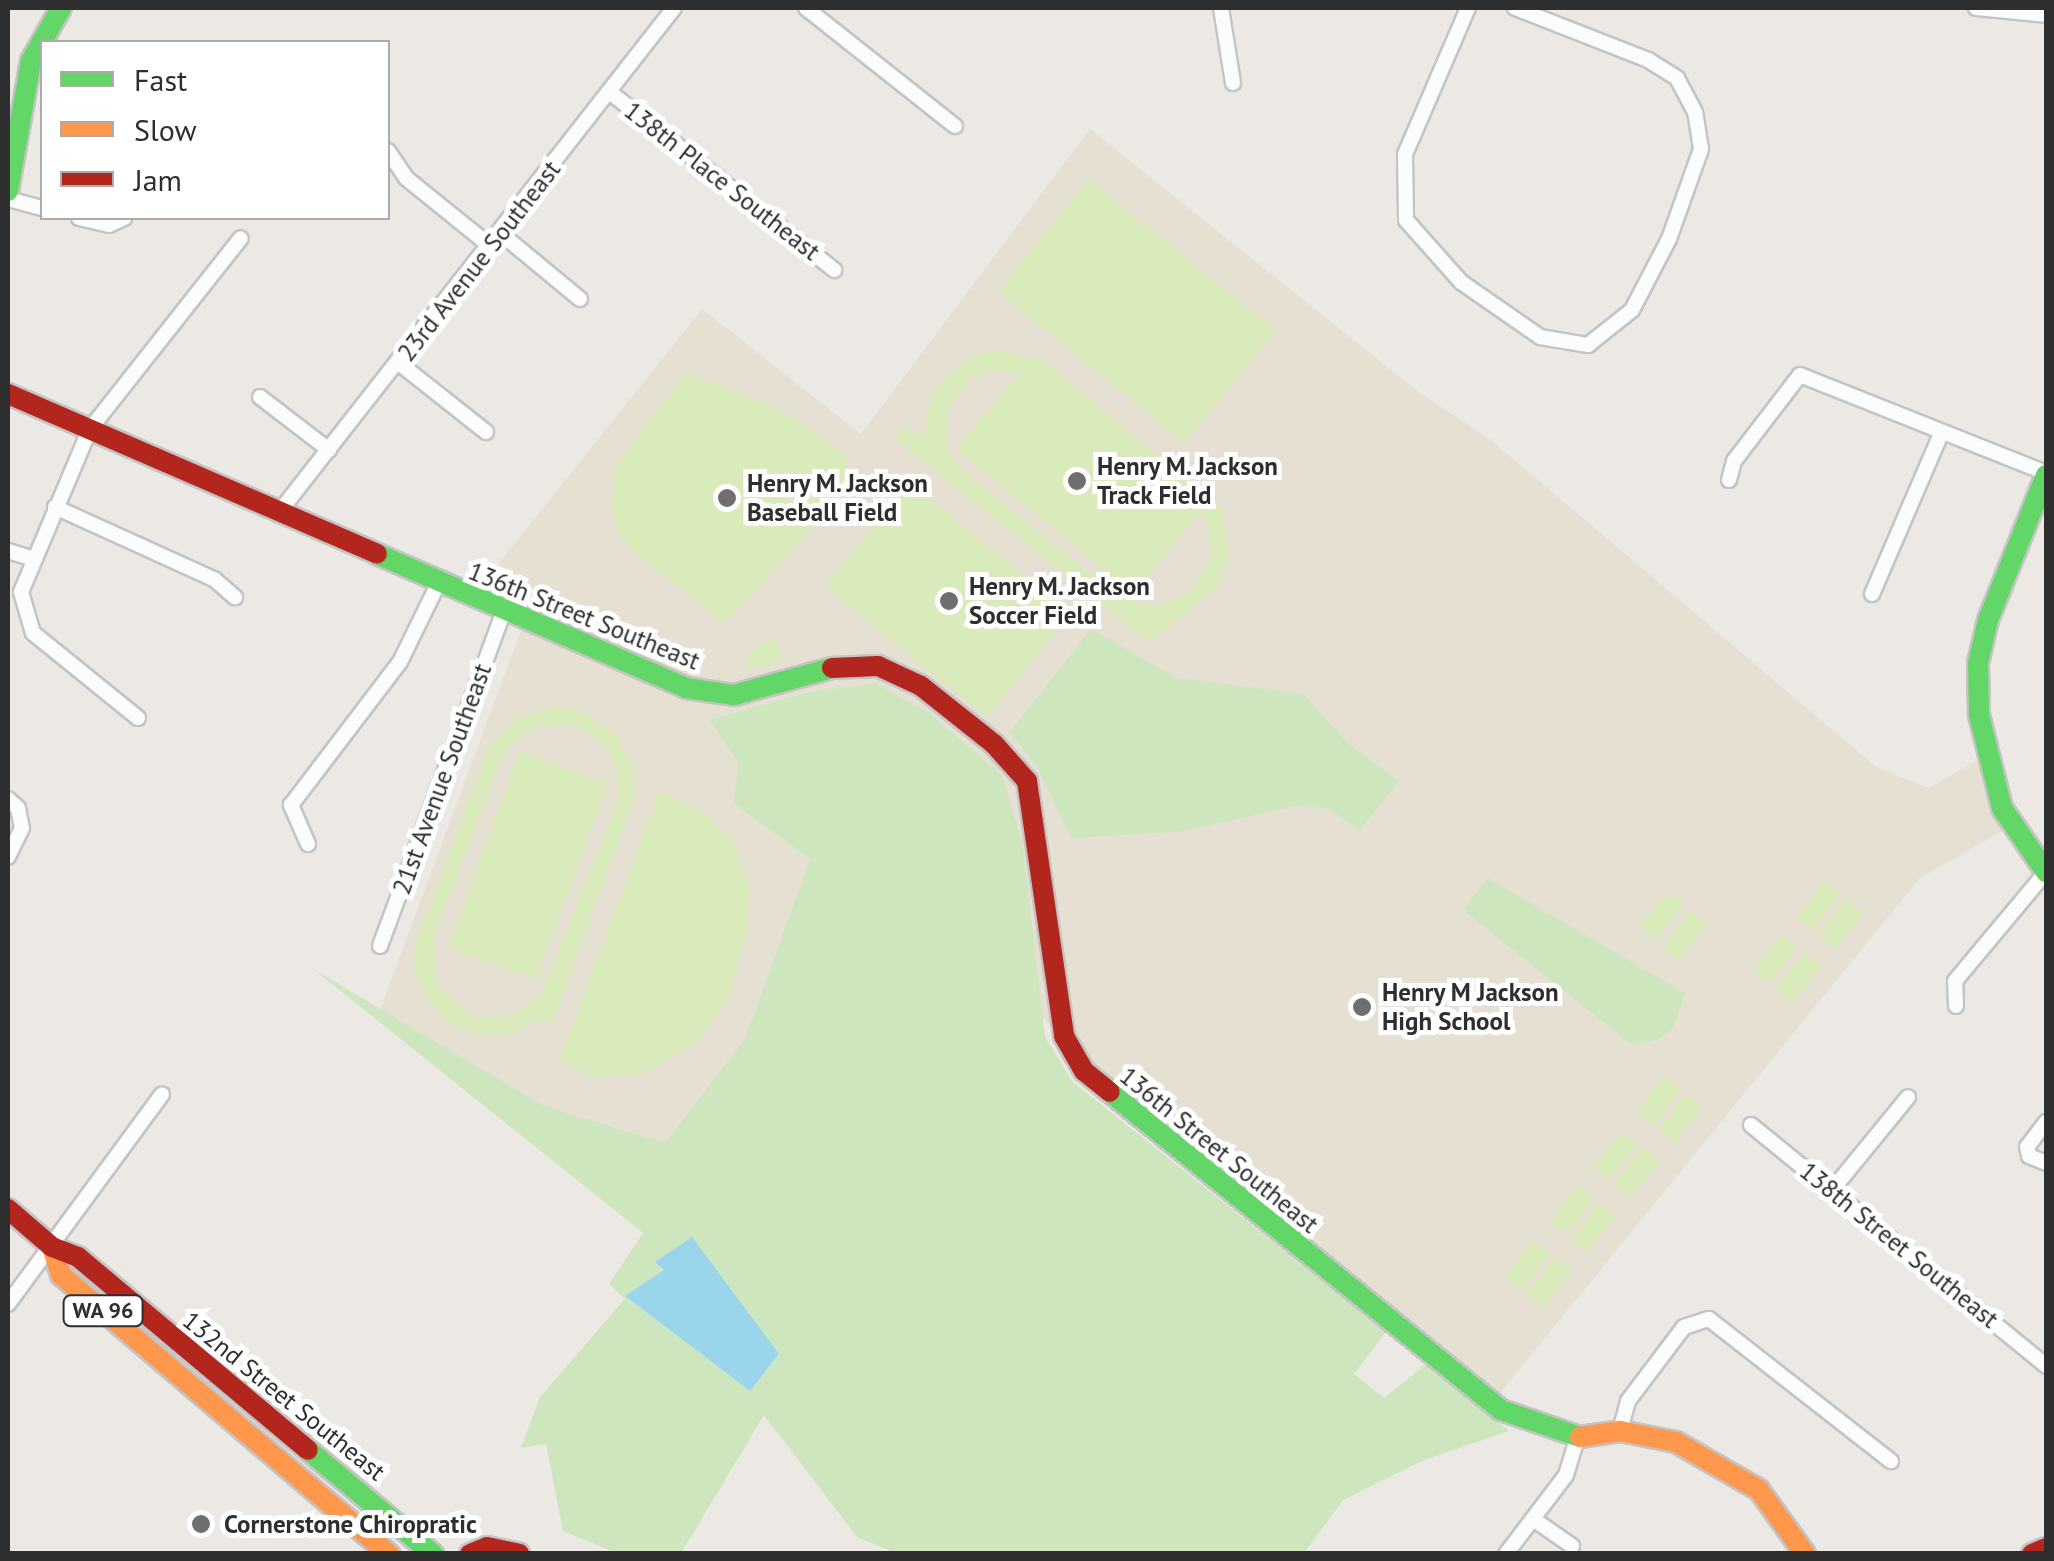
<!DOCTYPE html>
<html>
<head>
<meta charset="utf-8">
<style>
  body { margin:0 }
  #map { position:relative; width:2054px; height:1561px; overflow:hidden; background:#ece8e4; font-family:"PT Sans",sans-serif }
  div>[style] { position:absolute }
  .education>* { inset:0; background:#e6e0d3 }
  .green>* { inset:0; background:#cee6be }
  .pitch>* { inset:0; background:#d9eabb; transform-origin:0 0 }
  .water>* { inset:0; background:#99d6ec }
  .roads { filter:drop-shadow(2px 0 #c5c4c5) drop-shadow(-2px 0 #c5c4c5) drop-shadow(0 2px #c5c4c5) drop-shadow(0 -2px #c5c4c5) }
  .street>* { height:14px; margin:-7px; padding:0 7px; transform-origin:7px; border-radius:7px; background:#fcfcfb }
  .fast>* { height:20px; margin:-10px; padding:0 10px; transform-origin:10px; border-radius:10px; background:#63d668 }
  .slow>* { height:20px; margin:-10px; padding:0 10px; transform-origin:10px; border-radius:10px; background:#ff974d }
  .jam>* { height:20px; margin:-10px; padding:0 10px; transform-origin:10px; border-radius:10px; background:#b3261e }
  .dots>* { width:28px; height:28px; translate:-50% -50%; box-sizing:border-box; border:5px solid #fff; border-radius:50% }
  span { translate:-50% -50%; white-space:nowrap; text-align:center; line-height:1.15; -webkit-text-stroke:10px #fff; paint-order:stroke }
  .shield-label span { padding:2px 8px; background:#fff; border:2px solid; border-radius:8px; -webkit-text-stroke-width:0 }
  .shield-label { font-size:22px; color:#2e2e2e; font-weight:700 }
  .street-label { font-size:25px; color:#2e2e2e }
  .poi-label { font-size:25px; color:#2e2e2e; font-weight:700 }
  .left { translate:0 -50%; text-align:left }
  .frame { position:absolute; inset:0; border:10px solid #2e2e2e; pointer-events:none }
  .legend { position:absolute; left:40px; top:40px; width:350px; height:180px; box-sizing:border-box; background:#fff; border:2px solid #ababab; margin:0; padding:12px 18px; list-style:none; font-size:30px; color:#2e2e2e }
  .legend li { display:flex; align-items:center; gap:20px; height:50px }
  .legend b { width:50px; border:2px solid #ababab }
</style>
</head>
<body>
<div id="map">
  <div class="education">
    <div style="clip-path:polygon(1090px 129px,1421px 394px,1491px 440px,1876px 767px,1929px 788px,1986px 755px,2013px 825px,1920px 878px,1492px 1403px,1122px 1106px,1064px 1036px,878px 886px,633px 1210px,380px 1010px,525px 620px,471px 598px,702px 309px,861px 434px)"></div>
  </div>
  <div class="green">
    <div style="clip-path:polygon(1091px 629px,1177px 678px,1304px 694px,1346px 742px,1399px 781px,1359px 831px,1330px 809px,1300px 805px,1178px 832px,1071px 838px,1035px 763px,1009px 733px)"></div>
    <div style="clip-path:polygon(evenodd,875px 683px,927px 711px,1002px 776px,1022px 840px,1045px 1037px,1073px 1082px,1386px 1332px,1354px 1374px,1384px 1398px,1426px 1364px,1509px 1431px,1424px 1460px,1343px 1500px,1304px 1553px,899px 1554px,857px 1537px,764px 1415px,681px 1553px,617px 1553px,563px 1531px,546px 1444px,521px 1448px,540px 1397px,625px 1299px,609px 1284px,643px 1233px,313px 969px,544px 1106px,665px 1143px,745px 1039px,810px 859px,734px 804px,738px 762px,710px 720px,809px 692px,875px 683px,656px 1263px,779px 1355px,750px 1391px,626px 1297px,664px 1270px,656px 1263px)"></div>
    <div style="clip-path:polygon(1488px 878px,1685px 993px,1673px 1029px,1657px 1040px,1631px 1044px,1463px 910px)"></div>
  </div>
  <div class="pitch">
    <div style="left:1089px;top:179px;width:240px;height:145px;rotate:39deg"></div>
    <div style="clip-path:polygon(evenodd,994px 350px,1041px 359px,1222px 509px,1229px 551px,1217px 588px,1149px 642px,894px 438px,904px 425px,924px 439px,926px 411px,940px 382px,974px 355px,994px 350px,990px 370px,1020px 372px,956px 449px,1134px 594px,1198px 513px,1029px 373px,1205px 518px,1212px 556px,1193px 590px,1158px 606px,1120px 597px,957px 465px,948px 447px,948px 408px,971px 377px,990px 370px)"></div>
    <div style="clip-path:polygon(687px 372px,794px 416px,846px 455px,846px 493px,724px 623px,632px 550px,616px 529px,612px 503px,615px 464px)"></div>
    <div style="left:909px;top:482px;width:208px;height:134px;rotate:39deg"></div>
    <div style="clip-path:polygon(774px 637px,782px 660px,750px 670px,745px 654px)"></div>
    <div style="clip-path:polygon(evenodd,557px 707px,584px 712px,617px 735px,634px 772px,634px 799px,552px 1023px,541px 1019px,514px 1033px,477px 1034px,454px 1026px,427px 1001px,414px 966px,416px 942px,489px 745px,518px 717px,557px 707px,568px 724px,588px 732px,611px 755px,619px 785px,615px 807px,541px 996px,509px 1017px,471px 1016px,436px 983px,434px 936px,503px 753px,536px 726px,568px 724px)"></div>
    <div style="left:520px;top:751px;width:93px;height:209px;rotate:20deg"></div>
    <div style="clip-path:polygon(660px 790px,700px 810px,732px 839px,750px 888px,746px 932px,727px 1002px,694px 1044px,641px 1074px,594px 1077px,559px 1060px)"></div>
    <div style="left:1824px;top:880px;width:21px;height:46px;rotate:37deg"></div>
    <div style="left:1667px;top:892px;width:21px;height:45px;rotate:39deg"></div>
    <div style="left:1847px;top:899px;width:22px;height:46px;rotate:39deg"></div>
    <div style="left:1690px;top:911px;width:21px;height:46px;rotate:37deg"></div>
    <div style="left:1780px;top:935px;width:21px;height:45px;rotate:37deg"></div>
    <div style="left:1804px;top:953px;width:22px;height:46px;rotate:39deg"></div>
    <div style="left:1664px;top:1076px;width:21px;height:46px;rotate:37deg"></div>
    <div style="left:1686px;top:1094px;width:21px;height:45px;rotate:39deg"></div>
    <div style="left:1621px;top:1131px;width:21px;height:46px;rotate:39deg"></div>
    <div style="left:1643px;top:1148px;width:21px;height:46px;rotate:39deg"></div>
    <div style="left:1577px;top:1186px;width:21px;height:45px;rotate:37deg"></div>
    <div style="left:1599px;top:1203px;width:21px;height:46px;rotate:39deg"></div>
    <div style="left:1534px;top:1240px;width:21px;height:46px;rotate:39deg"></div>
    <div style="left:1555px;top:1257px;width:22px;height:46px;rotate:39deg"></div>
  </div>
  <div class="water">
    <div style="clip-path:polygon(692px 1237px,779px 1354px,750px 1391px,625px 1296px,664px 1270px,655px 1262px)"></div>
  </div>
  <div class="roads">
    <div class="street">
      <div style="left:806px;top:8px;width:190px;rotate:38.4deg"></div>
      <div style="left:1221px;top:8px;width:76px;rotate:80.9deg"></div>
      <div style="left:1468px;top:8px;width:159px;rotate:113.3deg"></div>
      <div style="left:1405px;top:154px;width:66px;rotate:89.1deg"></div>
      <div style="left:1406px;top:220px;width:83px;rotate:48.4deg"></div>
      <div style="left:1461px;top:282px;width:96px;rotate:34.8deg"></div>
      <div style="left:1540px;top:337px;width:49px;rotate:9.5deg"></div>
      <div style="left:1588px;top:345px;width:56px;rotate:-38.5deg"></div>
      <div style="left:1632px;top:310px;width:80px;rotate:-62.5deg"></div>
      <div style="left:1669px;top:239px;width:96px;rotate:-70.4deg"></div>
      <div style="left:1701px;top:149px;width:37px;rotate:-99deg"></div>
      <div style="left:1695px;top:112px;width:38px;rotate:-118deg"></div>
      <div style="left:1677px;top:78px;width:34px;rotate:-148deg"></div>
      <div style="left:1648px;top:60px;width:143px;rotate:-158.6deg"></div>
      <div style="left:1976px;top:8px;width:70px;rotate:5.7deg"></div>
      <div style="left:611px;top:93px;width:285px;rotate:38.4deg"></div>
      <div style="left:388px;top:151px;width:32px;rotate:56deg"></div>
      <div style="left:406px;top:178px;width:107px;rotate:38.9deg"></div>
      <div style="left:8px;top:199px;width:35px;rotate:15deg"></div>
      <div style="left:79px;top:218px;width:31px;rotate:13deg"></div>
      <div style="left:109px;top:225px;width:17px;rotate:-25deg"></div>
      <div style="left:499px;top:232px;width:105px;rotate:39.6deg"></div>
      <div style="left:399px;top:363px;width:111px;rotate:38.4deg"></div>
      <div style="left:260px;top:397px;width:87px;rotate:37.5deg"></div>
      <div style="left:1729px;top:480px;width:20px;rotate:-75deg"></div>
      <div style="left:1734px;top:461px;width:108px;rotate:-52.5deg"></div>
      <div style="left:1800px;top:375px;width:265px;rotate:21.7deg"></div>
      <div style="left:55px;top:507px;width:175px;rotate:24.4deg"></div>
      <div style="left:214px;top:579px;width:28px;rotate:41deg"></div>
      <div style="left:280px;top:511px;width:639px;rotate:-51.93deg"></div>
      <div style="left:8px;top:551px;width:28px;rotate:17deg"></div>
      <div style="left:1872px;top:594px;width:174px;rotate:-66.7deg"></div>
      <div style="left:138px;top:718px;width:135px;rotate:-141deg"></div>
      <div style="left:33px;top:633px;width:43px;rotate:-106.3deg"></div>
      <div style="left:21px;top:592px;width:177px;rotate:-67.1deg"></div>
      <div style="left:90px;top:429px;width:243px;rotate:-51.7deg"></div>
      <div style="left:8px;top:799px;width:13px;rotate:42deg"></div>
      <div style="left:18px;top:808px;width:20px;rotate:79deg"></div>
      <div style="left:22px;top:828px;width:32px;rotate:116deg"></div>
      <div style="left:308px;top:844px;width:43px;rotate:-113.6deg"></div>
      <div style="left:291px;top:805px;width:180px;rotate:-52.7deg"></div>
      <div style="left:400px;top:662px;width:87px;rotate:-64deg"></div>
      <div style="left:380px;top:946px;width:357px;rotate:-69.7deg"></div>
      <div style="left:1956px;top:1006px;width:25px;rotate:-92deg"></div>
      <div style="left:1955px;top:981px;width:142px;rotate:-50.1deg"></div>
      <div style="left:2046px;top:1122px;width:31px;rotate:127deg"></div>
      <div style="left:2027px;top:1147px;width:9px;rotate:77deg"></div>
      <div style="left:2029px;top:1156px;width:18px;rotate:22deg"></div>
      <div style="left:1751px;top:1125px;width:381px;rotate:39.2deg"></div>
      <div style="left:1832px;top:1190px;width:120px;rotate:-50.7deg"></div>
      <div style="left:8px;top:1304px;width:260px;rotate:-53.7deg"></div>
      <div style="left:1620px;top:1431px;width:31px;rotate:-75deg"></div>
      <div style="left:1628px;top:1401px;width:93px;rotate:-52.9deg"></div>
      <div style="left:1684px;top:1327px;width:26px;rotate:-18deg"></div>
      <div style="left:1709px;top:1319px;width:231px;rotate:38deg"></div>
      <div style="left:1536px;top:1521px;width:44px;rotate:34.8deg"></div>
      <div style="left:1506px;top:1554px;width:99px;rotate:-52.8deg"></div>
      <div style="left:1566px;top:1475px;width:39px;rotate:-73deg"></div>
    </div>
    <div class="fast">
      <div style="left:8px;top:191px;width:132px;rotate:-80deg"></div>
      <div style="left:31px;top:61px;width:61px;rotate:-60.5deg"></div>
      <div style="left:2046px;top:475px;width:156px;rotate:111.8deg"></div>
      <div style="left:1988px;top:620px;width:44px;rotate:103.1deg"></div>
      <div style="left:1978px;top:663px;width:52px;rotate:88.9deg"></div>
      <div style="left:1979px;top:715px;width:96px;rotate:76.1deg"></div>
      <div style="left:2002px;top:808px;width:78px;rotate:55.5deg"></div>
      <div style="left:377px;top:554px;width:337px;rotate:23.4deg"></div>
      <div style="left:686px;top:688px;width:49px;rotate:8.3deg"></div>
      <div style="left:734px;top:695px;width:102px;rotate:-15.4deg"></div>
      <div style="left:1110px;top:1092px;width:504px;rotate:39.12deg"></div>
      <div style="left:1501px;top:1410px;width:83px;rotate:18.9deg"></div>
      <div style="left:308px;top:1450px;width:163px;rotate:39.8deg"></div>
    </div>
    <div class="slow">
      <div style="left:52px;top:1247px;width:29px;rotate:72deg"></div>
      <div style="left:61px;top:1275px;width:431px;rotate:40.4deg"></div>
      <div style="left:1580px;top:1437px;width:40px;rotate:-8.5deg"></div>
      <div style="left:1620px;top:1431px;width:57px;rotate:11.1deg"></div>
      <div style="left:1676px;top:1442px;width:96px;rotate:30deg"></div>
      <div style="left:1759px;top:1490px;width:79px;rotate:54.3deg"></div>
    </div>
    <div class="jam">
      <div style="left:8px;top:394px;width:402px;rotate:23.4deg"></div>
      <div style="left:832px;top:668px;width:46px;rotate:-2.5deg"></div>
      <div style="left:878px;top:666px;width:47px;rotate:24.9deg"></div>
      <div style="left:921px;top:686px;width:93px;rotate:38.5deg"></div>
      <div style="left:994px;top:744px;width:50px;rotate:48.3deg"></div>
      <div style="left:1027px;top:781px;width:258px;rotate:81.7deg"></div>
      <div style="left:1064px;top:1036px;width:40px;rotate:60.3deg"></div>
      <div style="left:1084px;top:1071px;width:33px;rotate:39deg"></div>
      <div style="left:8px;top:1209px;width:58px;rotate:40.8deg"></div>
      <div style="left:52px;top:1247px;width:28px;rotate:21deg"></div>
      <div style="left:78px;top:1257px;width:300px;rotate:40deg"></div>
      <div style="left:470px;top:1554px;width:18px;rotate:-22deg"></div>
      <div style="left:487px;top:1547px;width:33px;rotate:12deg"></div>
      <div style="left:2032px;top:1554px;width:15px;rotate:-23deg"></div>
    </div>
  </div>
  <div class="dots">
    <div style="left:1077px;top:481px;background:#706f6e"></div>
    <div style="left:727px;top:498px;background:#706f6e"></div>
    <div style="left:949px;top:601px;background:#706f6e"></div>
    <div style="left:1362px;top:1007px;background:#706f6e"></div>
    <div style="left:201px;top:1524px;background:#706f6e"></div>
  </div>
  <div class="shield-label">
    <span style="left:103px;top:1311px">WA 96</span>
  </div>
  <div class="street-label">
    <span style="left:722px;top:181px;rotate:38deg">138th Place Southeast</span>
    <span style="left:479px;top:261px;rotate:-52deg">23rd Avenue Southeast</span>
    <span style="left:584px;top:616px;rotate:22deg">136th Street Southeast</span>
    <span style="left:442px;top:779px;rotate:-70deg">21st Avenue Southeast</span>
    <span style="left:1219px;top:1150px;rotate:39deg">136th Street Southeast</span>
    <span style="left:1899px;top:1245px;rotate:39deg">138th Street Southeast</span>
    <span style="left:284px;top:1396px;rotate:39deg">132nd Street Southeast</span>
  </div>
  <div class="poi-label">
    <span class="left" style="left:1097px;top:481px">Henry M. Jackson<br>Track Field</span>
    <span class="left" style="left:747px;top:498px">Henry M. Jackson<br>Baseball Field</span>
    <span class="left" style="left:969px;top:601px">Henry M. Jackson<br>Soccer Field</span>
    <span class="left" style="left:1382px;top:1007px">Henry M Jackson<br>High School</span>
    <span class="left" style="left:224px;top:1524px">Cornerstone Chiropratic</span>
  </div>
  <div class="frame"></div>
  <ul class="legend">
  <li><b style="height:12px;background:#63d668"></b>Fast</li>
  <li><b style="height:12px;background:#ff974d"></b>Slow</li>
  <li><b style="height:12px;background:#b3261e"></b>Jam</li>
  </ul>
</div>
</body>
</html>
